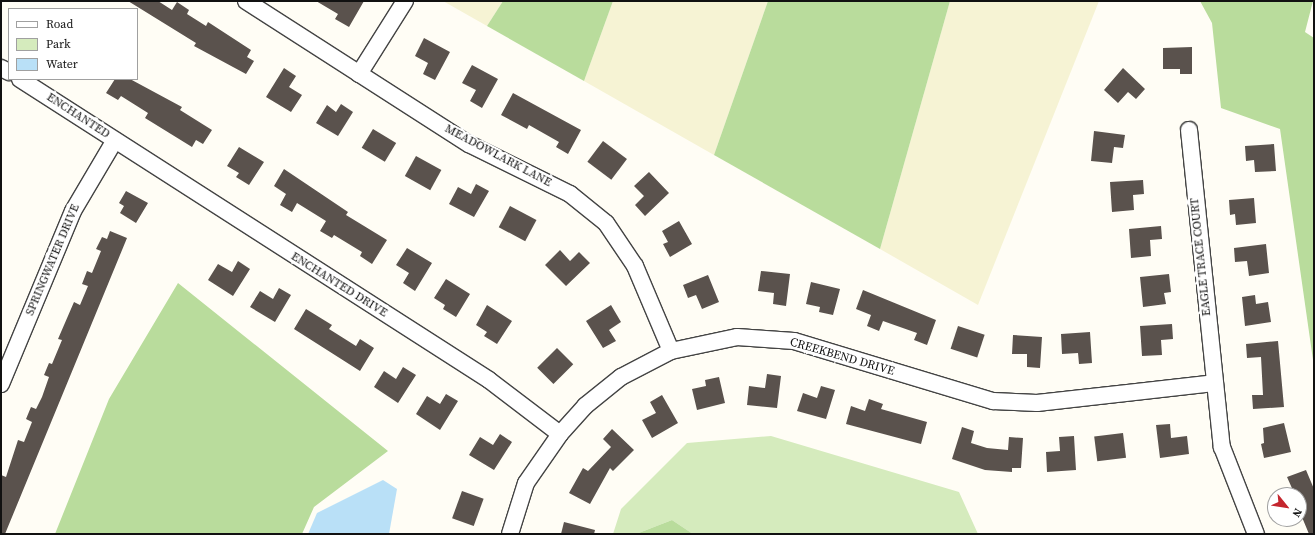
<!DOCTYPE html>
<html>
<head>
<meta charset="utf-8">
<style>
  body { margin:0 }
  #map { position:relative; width:1315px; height:535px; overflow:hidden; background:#fffdf5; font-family:"Source Serif 4",serif }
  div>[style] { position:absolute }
  .farmland>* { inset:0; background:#f6f3d4 }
  .green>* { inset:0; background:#d5ebbd }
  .forest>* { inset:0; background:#b9dc9c }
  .water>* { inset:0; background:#b9e0f7 }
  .building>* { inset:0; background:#5a524d; transform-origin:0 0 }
  .roads { filter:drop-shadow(1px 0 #444) drop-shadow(-1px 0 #444) drop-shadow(0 1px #444) drop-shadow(0 -1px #444) }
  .minor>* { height:16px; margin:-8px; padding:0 8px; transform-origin:8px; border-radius:8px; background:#fff }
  span { translate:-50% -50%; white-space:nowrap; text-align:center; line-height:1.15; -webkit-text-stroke:4px #fff; paint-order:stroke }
  .street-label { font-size:12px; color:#111 }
  .frame { position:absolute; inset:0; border:2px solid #111; pointer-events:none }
  .legend { position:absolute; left:8px; top:8px; width:130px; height:72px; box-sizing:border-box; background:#fff; border:1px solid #a0a0a0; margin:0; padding:5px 7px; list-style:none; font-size:12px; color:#111 }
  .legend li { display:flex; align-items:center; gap:8px; height:20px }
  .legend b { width:20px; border:1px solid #a0a0a0 }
  .north { position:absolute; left:1267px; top:487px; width:40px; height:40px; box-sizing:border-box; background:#fff; border:1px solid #a0a0a0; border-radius:50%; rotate:120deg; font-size:11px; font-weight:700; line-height:16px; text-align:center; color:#111 }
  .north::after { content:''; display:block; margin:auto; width:14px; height:18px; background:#c4262e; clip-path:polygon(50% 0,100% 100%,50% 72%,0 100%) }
</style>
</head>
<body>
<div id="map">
  <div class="farmland">
    <div style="clip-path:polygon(443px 1px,503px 1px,487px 26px)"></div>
    <div style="clip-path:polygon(613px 1px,768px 1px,714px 155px,584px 81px)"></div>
    <div style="clip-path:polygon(950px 1px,1099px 1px,978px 305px,880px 249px)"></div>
  </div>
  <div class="green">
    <div style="clip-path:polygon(771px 436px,959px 492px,978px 534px,693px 534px,672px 520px,636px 534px,613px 534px,621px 509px,687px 443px)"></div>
  </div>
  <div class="forest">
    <div style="clip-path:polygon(503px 1px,613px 1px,584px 81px,487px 26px)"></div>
    <div style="clip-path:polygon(768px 1px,950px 1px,880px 249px,714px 155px)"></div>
    <div style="clip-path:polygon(1200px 1px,1313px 1px,1305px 32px,1314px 38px,1314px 367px,1280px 129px,1221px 108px,1212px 23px)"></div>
    <div style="clip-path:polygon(178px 283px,388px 451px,314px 507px,302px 534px,55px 534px,109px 399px)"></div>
    <div style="clip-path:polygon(672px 520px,693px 534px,636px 534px)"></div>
  </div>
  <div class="water">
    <div style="clip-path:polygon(383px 480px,397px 489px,389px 534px,308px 534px,317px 513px)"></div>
  </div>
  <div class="building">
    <div style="clip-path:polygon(128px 1px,158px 1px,172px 10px,177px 2px,189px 10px,187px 14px,206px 26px,208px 22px,251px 50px,247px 57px,254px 61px,246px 74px,194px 46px,196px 43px)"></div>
    <div style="clip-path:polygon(316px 1px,364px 1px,349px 27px,335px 19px,338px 14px)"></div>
    <div style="clip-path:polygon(424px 38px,450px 52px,435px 80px,423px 74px,428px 63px,415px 56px)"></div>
    <div style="clip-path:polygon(1192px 47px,1192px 74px,1180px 74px,1180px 69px,1163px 69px,1163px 48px)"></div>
    <div style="clip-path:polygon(472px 65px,498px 79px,482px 108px,470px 101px,476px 90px,462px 83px)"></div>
    <div style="clip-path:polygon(284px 68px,296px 76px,289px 87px,302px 95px,291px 112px,266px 97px)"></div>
    <div style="clip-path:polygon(1123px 68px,1145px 89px,1136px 99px,1128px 92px,1118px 103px,1104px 90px)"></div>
    <div style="clip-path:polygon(115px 79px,130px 79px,182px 107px,180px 110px,212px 130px,203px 144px,196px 140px,192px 147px,145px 118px,148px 113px,121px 96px,118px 100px,106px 93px)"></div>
    <div style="clip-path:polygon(513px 93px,581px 130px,568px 154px,556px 147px,559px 142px,529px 125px,527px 129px,501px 115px)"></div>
    <div style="clip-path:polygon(341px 104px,353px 112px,338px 136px,316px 123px,327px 105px,336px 112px)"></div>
    <div style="left:373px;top:129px;width:27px;height:22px;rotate:31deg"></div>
    <div style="clip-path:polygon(1094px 131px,1125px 135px,1123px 148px,1114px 147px,1112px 163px,1091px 161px)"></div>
    <div style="left:603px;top:141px;width:30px;height:26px;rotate:37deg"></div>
    <div style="clip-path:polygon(1274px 144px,1276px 171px,1255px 172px,1254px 160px,1246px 161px,1245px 146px)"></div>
    <div style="clip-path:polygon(239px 147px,264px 162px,249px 185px,236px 177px,239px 173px,227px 166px)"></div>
    <div style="left:416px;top:156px;width:29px;height:23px;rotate:29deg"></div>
    <div style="clip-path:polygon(284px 169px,348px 212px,346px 215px,387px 240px,372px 264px,360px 256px,362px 252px,334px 235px,332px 238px,320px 231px,326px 221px,297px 203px,292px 212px,280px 205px,286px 194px,274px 186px)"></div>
    <div style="clip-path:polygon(649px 172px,669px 193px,645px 216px,635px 205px,644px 196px,634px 186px)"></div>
    <div style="clip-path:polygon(1143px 180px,1144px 194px,1133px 195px,1134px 210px,1112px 212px,1110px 182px)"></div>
    <div style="clip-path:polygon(476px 184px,489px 191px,474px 217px,449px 204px,458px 187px,471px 194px)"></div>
    <div style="clip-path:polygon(126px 191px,148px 203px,136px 223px,120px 213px,124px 206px,119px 203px)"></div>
    <div style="clip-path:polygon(1254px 198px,1256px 223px,1236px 225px,1235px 214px,1230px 215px,1229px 200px)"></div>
    <div style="left:510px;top:206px;width:30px;height:24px;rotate:28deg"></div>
    <div style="clip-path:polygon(679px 221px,692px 244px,670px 257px,663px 244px,668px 242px,662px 231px)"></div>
    <div style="clip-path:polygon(1161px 226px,1162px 239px,1150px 240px,1151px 256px,1131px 258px,1129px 229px)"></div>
    <div style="clip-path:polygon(110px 231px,127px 238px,5px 534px,1px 534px,1px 475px,6px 477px,18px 440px,24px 442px,32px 422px,26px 419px,31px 407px,36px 409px,42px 397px,49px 377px,44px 375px,49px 363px,52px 364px,62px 340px,58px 339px,74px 302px,80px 305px,88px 286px,82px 284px,87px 271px,92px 273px,101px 251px,96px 249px,102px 237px,107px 239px)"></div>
    <div style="clip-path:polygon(1266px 244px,1269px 273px,1249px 276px,1247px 261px,1235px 262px,1234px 248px)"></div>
    <div style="clip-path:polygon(407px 248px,432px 263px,415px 291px,403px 283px,409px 273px,396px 265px)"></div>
    <div style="clip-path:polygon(560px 250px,570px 261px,579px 252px,590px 263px,566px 286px,545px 265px)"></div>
    <div style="clip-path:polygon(238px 261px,250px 269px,233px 296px,208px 280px,218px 264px,232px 272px)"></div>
    <div style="clip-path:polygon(761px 271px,790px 274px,786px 306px,773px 304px,774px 293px,758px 291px)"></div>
    <div style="clip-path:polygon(1169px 274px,1171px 292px,1164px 293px,1166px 304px,1143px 307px,1140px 277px)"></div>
    <div style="clip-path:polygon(708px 275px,719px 302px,702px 309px,696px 295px,688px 298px,683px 285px)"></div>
    <div style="clip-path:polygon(446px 279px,470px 294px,456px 317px,443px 309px,445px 305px,434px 298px)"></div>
    <div style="clip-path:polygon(811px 282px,840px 289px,833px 315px,819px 312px,820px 307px,806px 304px)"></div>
    <div style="clip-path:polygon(279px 288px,291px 295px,275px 322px,250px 307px,260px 291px,273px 299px)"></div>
    <div style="clip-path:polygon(863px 290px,936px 320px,927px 345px,914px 340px,917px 333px,883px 321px,879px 331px,867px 326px,871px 315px,856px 309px)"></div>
    <div style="clip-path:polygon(1255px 295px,1256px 304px,1268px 302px,1271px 322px,1245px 326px,1242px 297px)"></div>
    <div style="clip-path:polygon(487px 305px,512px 321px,497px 344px,484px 336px,487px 332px,476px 325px)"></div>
    <div style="clip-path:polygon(611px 305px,621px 322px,609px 330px,616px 341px,603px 348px,586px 321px)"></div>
    <div style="clip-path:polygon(306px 309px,332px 325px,329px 329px,356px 346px,360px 339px,374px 348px,360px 371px,294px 329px)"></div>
    <div style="clip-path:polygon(1172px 324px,1173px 339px,1161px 340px,1162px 355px,1142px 356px,1140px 326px)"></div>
    <div style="left:958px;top:326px;width:28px;height:24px;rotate:18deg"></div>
    <div style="clip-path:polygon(1090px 332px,1092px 363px,1079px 364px,1078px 353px,1062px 354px,1061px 334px)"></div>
    <div style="clip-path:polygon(1013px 335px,1042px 337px,1040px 368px,1027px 367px,1027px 354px,1012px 354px)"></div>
    <div style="clip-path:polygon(1278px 341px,1284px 407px,1253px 409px,1252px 395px,1263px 395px,1261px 357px,1247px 358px,1246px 344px)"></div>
    <div style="left:557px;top:348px;width:23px;height:28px;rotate:45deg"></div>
    <div style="clip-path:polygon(403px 367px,416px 375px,398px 403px,374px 387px,384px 371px,396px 379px)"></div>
    <div style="clip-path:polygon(767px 374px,781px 376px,777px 408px,747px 405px,749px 386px,765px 388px)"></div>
    <div style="clip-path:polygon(719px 377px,725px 403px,697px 410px,692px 389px,706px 386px,705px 380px)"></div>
    <div style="clip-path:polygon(821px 386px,835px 390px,826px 419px,797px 411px,803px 393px,817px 398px)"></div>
    <div style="clip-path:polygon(446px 394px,458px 401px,440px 430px,416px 414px,427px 396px,440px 404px)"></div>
    <div style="clip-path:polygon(662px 395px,678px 423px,652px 438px,642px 420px,656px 413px,650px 402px)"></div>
    <div style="clip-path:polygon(869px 399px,883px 404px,881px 409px,927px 422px,921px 444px,846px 424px,851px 406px,865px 411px)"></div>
    <div style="clip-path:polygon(1284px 423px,1291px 452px,1264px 458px,1261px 444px,1264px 443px,1263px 428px)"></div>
    <div style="clip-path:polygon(1170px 424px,1171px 438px,1187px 436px,1189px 454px,1160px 458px,1156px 425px)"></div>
    <div style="clip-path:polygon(962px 427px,974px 431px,971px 443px,987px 448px,1008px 450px,1009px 437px,1023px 438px,1021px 468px,1012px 468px,1012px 472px,985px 470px,952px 459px)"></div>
    <div style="clip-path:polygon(612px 429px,634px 450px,613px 471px,610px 468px,590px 504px,569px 493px,583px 468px,588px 471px,611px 447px,603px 439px)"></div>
    <div style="left:1123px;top:433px;width:25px;height:29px;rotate:83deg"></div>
    <div style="clip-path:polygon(500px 434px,512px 442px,494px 470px,469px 455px,480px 437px,493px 445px)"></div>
    <div style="clip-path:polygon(1074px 436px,1076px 470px,1047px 472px,1046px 452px,1060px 451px,1059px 437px)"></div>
    <div style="clip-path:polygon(1306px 470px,1314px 489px,1314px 534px,1309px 534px,1299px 510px,1299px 495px,1295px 495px,1287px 477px)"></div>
    <div style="left:462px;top:491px;width:23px;height:29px;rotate:20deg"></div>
    <div style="clip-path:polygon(564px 522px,595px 530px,594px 534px,561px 534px)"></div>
  </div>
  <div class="roads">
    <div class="minor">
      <div style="left:246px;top:1px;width:265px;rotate:32.7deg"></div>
      <div style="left:469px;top:144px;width:113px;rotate:26.3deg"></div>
      <div style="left:570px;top:194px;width:46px;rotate:38.9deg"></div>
      <div style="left:606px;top:223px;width:52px;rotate:56deg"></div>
      <div style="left:635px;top:266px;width:92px;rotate:67deg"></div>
      <div style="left:1px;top:68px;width:9px;rotate:27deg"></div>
      <div style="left:359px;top:74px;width:86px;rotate:-57.8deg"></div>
      <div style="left:20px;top:79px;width:557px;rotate:32.69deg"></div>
      <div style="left:489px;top:380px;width:89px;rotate:37.3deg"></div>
      <div style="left:1189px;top:130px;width:319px;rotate:84.1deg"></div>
      <div style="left:1222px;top:447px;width:93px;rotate:68.7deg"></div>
      <div style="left:1px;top:384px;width:187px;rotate:-67.4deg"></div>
      <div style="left:73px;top:211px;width:82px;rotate:-59.4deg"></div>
      <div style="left:510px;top:534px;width:53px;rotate:-72.6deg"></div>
      <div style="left:526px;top:483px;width:60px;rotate:-55.2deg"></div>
      <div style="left:560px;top:434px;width:38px;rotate:-48deg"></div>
      <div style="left:585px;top:406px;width:46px;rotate:-38.9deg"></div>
      <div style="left:621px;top:377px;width:56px;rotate:-27.5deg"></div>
      <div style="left:671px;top:351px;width:67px;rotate:-12deg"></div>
      <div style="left:737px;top:337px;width:57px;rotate:4deg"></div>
      <div style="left:794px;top:341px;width:208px;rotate:16.8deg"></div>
      <div style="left:993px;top:401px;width:44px;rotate:2.6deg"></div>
      <div style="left:1037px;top:403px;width:178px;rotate:-6.4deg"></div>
    </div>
  </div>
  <div class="street-label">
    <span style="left:78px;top:116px;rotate:33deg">ENCHANTED</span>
    <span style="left:498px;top:156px;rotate:28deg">MEADOWLARK LANE</span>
    <span style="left:1201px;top:257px;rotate:-96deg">EAGLE TRACE COURT</span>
    <span style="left:53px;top:260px;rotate:-67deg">SPRINGWATER DRIVE</span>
    <span style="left:339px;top:285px;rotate:32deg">ENCHANTED DRIVE</span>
    <span style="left:842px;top:357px;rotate:16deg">CREEKBEND DRIVE</span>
  </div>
  <div class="frame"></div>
  <ul class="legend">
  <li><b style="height:5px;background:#fff"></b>Road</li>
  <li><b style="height:11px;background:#d5ebbd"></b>Park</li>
  <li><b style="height:11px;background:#b9e0f7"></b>Water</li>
  </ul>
  <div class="north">N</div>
</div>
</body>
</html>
